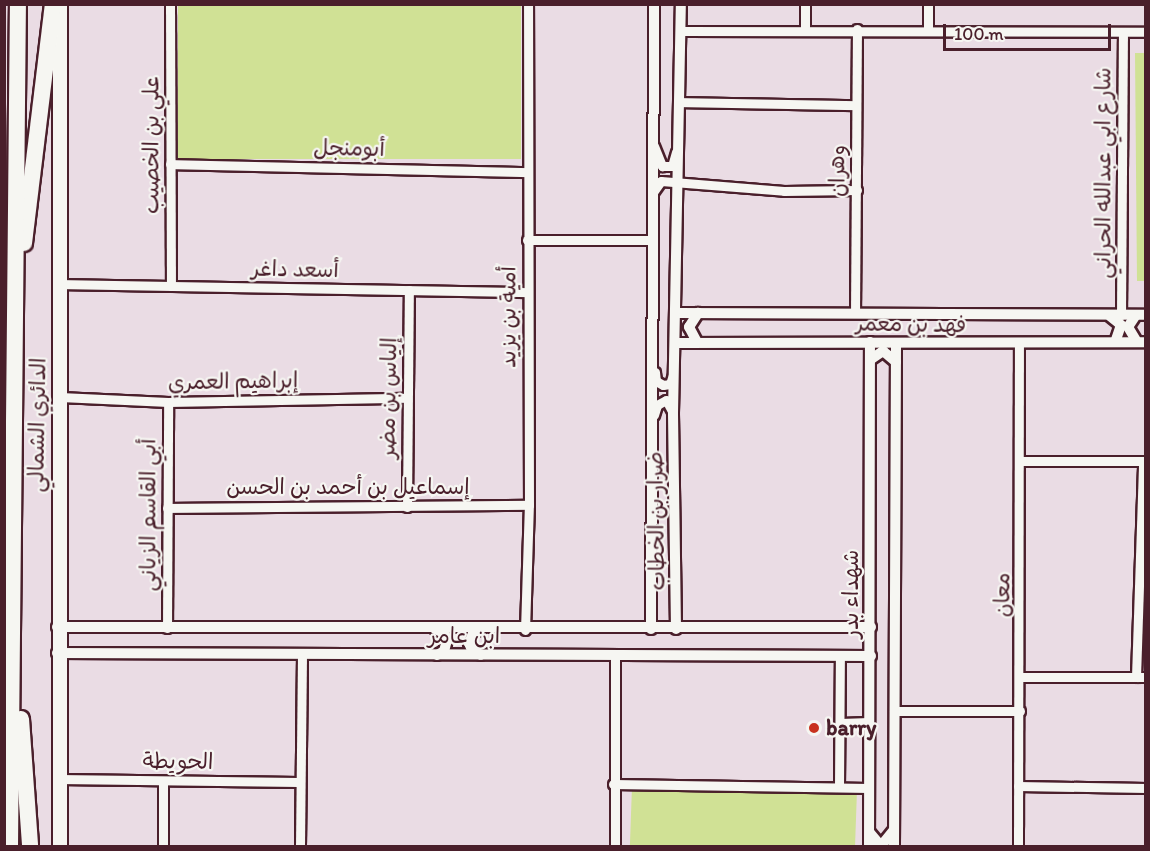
<!DOCTYPE html>
<html>
<head>
<meta charset="utf-8">
<style>
  body { margin:0 }
  #map { position:relative; width:1150px; height:851px; overflow:hidden; background:#eadce4; font-family:Itim,"Playpen Sans Arabic",sans-serif }
  div>[style] { position:absolute }
  .green>* { inset:0; background:#d0e195; transform-origin:0 0 }
  .roads { filter:drop-shadow(2px 0 #4a1f2b) drop-shadow(-2px 0 #4a1f2b) drop-shadow(0 2px #4a1f2b) drop-shadow(0 -2px #4a1f2b) }
  .minor>* { height:9px; margin:-4.5px; padding:0 4.5px; transform-origin:4.5px; border-radius:4.5px; background:#f6f6f2 }
  .tertiary>* { height:10px; margin:-5px; padding:0 5px; transform-origin:5px; border-radius:5px; background:#f6f6f2 }
  .primary>* { height:14px; margin:-7px; padding:0 7px; transform-origin:7px; border-radius:7px; background:#f6f6f2 }
  .motorway>* { height:16px; margin:-8px; padding:0 8px; transform-origin:8px; border-radius:8px; background:#f6f6f2 }
  .dots>* { width:16px; height:16px; translate:-50% -50%; box-sizing:border-box; border:3px solid #f6f6f2; border-radius:50% }
  span { translate:-50% -50%; white-space:nowrap; text-align:center; line-height:1.15; -webkit-text-stroke:4.5px #f6f6f2; paint-order:stroke }
  .street-label { font-size:22px; color:#4a1f2b }
  .poi-label { font-size:22px; color:#4a1f2b; font-weight:700 }
  .left { translate:0 -50%; text-align:left }
  .frame { position:absolute; inset:0; border:6px solid #4a1f2b; pointer-events:none }
  .scale { position:absolute; left:943px; top:24px; width:168px; height:27px; box-sizing:border-box; border:3px solid #4a1f2b; border-top:0; padding-left:8px; font-size:18px; line-height:21px; white-space:nowrap; color:#4a1f2b; -webkit-text-stroke:4px #f6f6f2; paint-order:stroke }
</style>
</head>
<body>
<div id="map">
  <div class="green">
    <div style="left:178px;top:5px;width:343px;height:154px"></div>
    <div style="clip-path:polygon(1135px 53px,1146px 53px,1145px 281px,1137px 281px)"></div>
    <div style="left:632px;top:786px;width:225px;height:60px;rotate:2deg"></div>
  </div>
  <div class="roads">
    <div class="minor">
      <div style="left:170px;top:4px;width:282px;rotate:89.8deg"></div>
      <div style="left:805px;top:4px;width:27px;rotate:90deg"></div>
      <div style="left:928px;top:30px;width:26px;rotate:-90deg"></div>
      <div style="left:681px;top:31px;width:465px;rotate:0.1deg"></div>
      <div style="left:679px;top:102px;width:175px;rotate:1deg"></div>
      <div style="left:654px;top:146px;width:22px;rotate:68deg"></div>
      <div style="left:662px;top:166px;width:10px"></div>
      <div style="left:672px;top:166px;width:15px;rotate:-74deg"></div>
      <div style="left:170px;top:164px;width:357px;rotate:1.3deg"></div>
      <div style="left:654px;top:191px;width:12px;rotate:-55deg"></div>
      <div style="left:661px;top:181px;width:123px;rotate:4.6deg"></div>
      <div style="left:784px;top:191px;width:73px;rotate:-0.8deg"></div>
      <div style="left:527px;top:240px;width:125px"></div>
      <div style="left:61px;top:284px;width:467px;rotate:1deg"></div>
      <div style="left:855px;top:313px;width:284px;rotate:-89.6deg"></div>
      <div style="left:1121px;top:315px;width:283px;rotate:-89.6deg"></div>
      <div style="left:655px;top:372px;width:9px;rotate:84deg"></div>
      <div style="left:656px;top:381px;width:8px;rotate:30deg"></div>
      <div style="left:663px;top:385px;width:7px;rotate:-8deg"></div>
      <div style="left:670px;top:384px;width:9px;rotate:-72deg"></div>
      <div style="left:60px;top:397px;width:108px;rotate:2.7deg"></div>
      <div style="left:168px;top:402px;width:239px;rotate:-1deg"></div>
      <div style="left:654px;top:415px;width:10px;rotate:-73deg"></div>
      <div style="left:657px;top:405px;width:10px;rotate:-29deg"></div>
      <div style="left:666px;top:400px;width:15px;rotate:62deg"></div>
      <div style="left:1021px;top:461px;width:125px"></div>
      <div style="left:407px;top:507px;width:217px;rotate:-89.5deg"></div>
      <div style="left:167px;top:508px;width:362px;rotate:-0.5deg"></div>
      <div style="left:167px;top:628px;width:226px;rotate:-89.7deg"></div>
      <div style="left:525px;top:630px;width:125px;rotate:-88.2deg"></div>
      <div style="left:529px;top:505px;width:501px;rotate:-90.11deg"></div>
      <div style="left:1021px;top:677px;width:125px"></div>
      <div style="left:1136px;top:677px;width:216px;rotate:-88.1deg"></div>
      <div style="left:894px;top:711px;width:126px"></div>
      <div style="left:840px;top:723px;width:29px;rotate:-2deg"></div>
      <div style="left:58px;top:779px;width:240px;rotate:0.7deg"></div>
      <div style="left:163px;top:781px;width:65px;rotate:90deg"></div>
      <div style="left:613px;top:784px;width:256px;rotate:0.9deg"></div>
      <div style="left:1018px;top:786px;width:128px;rotate:0.9deg"></div>
      <div style="left:839px;top:787px;width:131px;rotate:-89.6deg"></div>
      <div style="left:300px;top:846px;width:191px;rotate:-89.4deg"></div>
      <div style="left:615px;top:846px;width:191px;rotate:-90deg"></div>
      <div style="left:1018px;top:846px;width:502px;rotate:-89.89deg"></div>
    </div>
    <div class="tertiary">
      <div style="left:678px;top:313px;width:468px;rotate:0.2deg"></div>
      <div style="left:1136px;top:315px;width:14px;rotate:124deg"></div>
      <div style="left:1128px;top:327px;width:17px;rotate:59deg"></div>
      <div style="left:1110px;top:316px;width:14px;rotate:39deg"></div>
      <div style="left:1121px;top:325px;width:18px;rotate:109deg"></div>
      <div style="left:697px;top:342px;width:17px;rotate:-118deg"></div>
      <div style="left:689px;top:327px;width:17px;rotate:-57deg"></div>
      <div style="left:677px;top:343px;width:469px;rotate:-0.1deg"></div>
      <div style="left:870px;top:360px;width:16px;rotate:-35deg"></div>
      <div style="left:883px;top:351px;width:17px;rotate:40deg"></div>
      <div style="left:57px;top:627px;width:814px"></div>
      <div style="left:435px;top:629px;width:10px;rotate:24deg"></div>
      <div style="left:444px;top:633px;width:8px;rotate:67deg"></div>
      <div style="left:447px;top:640px;width:11px;rotate:105deg"></div>
      <div style="left:444px;top:651px;width:8px;rotate:150deg"></div>
      <div style="left:481px;top:629px;width:9px;rotate:153deg"></div>
      <div style="left:473px;top:633px;width:11px;rotate:112deg"></div>
      <div style="left:469px;top:643px;width:8px;rotate:67deg"></div>
      <div style="left:472px;top:650px;width:10px;rotate:29deg"></div>
      <div style="left:651px;top:629px;width:625px;rotate:-89.72deg"></div>
      <div style="left:676px;top:629px;width:216px;rotate:-90.8deg"></div>
      <div style="left:673px;top:413px;width:409px;rotate:-88.9deg"></div>
      <div style="left:57px;top:653px;width:814px;rotate:0.21deg"></div>
      <div style="left:870px;top:833px;width:17px;rotate:50deg"></div>
      <div style="left:881px;top:846px;width:19px;rotate:-51deg"></div>
      <div style="left:869px;top:846px;width:504px;rotate:-89.89deg"></div>
      <div style="left:894px;top:846px;width:503px;rotate:-89.77deg"></div>
    </div>
    <div class="primary">
      <div style="left:60px;top:4px;width:842px;rotate:90deg"></div>
    </div>
    <div class="motorway">
      <div style="left:24px;top:243px;width:241px;rotate:-83.1deg"></div>
      <div style="left:21px;top:719px;width:127px;rotate:85.9deg"></div>
      <div style="left:10px;top:846px;width:842px;rotate:-89.46deg"></div>
    </div>
  </div>
  <div class="dots">
    <div style="left:814px;top:728px;background:#c8321e"></div>
  </div>
  <div class="street-label">
    <span style="left:151px;top:145px;rotate:-90deg">علي بن الخصيب</span>
    <span style="left:349px;top:148px;rotate:1deg">أبومنجل</span>
    <span style="left:837px;top:171px;rotate:-91deg">وهران</span>
    <span style="left:1103px;top:173px;rotate:-90deg">شارع ابي عبدالله الحراني</span>
    <span style="left:295px;top:269px;rotate:1deg">أسعد داغر</span>
    <span style="left:508px;top:317px;rotate:-90deg">أمية بن يزيد</span>
    <span style="left:911px;top:324px;rotate:1deg">فهد بن معمر</span>
    <span style="left:233px;top:381px;rotate:-1deg">إبراهيم العمري</span>
    <span style="left:388px;top:398px;rotate:-89deg">إلياس بن مضر</span>
    <span style="left:37px;top:425px;rotate:-89deg">الدائري الشمالي</span>
    <span style="left:348px;top:487px">إسماعيل بن أحمد بن الحسن</span>
    <span style="left:148px;top:515px;rotate:-90deg">أبي القاسم الزياني</span>
    <span style="left:656px;top:521px;rotate:-91deg">ضرار بن الخطاب</span>
    <span style="left:851px;top:594px;rotate:-90deg">شهداء بدر</span>
    <span style="left:1002px;top:595px;rotate:-90deg">معان</span>
    <span style="left:464px;top:636px">ابن عامر</span>
    <span style="left:178px;top:761px;rotate:1deg">الحويطة</span>
  </div>
  <div class="poi-label">
    <span class="left" style="left:826px;top:728px">barry</span>
  </div>
  <div class="frame"></div>
  <div class="scale">100 m</div>
</div>
</body>
</html>
